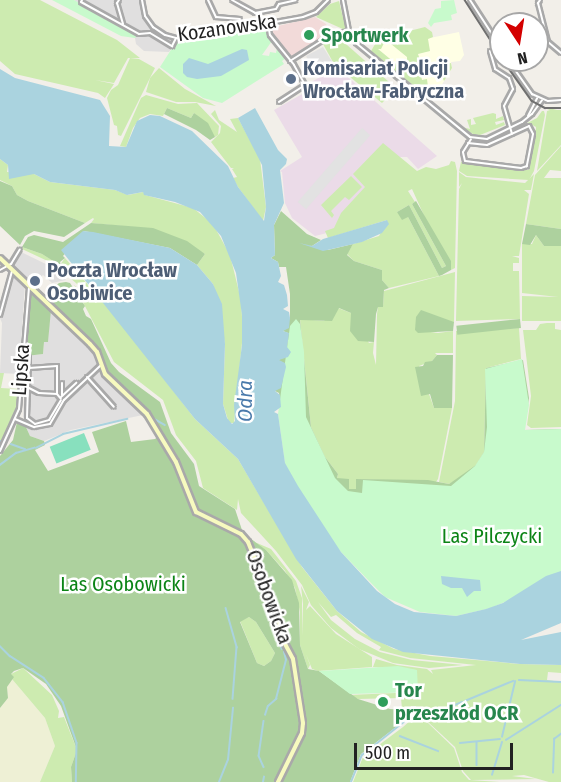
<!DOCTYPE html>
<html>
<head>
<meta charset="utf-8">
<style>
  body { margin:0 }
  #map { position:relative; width:561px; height:782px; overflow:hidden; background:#f2efe9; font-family:"Fira Sans Condensed",sans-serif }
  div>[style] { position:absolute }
  .residential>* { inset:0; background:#e0dfdf }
  .commercial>* { inset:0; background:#f2dad9 }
  .industrial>* { inset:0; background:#ebdbe8 }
  .education>* { inset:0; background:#ffffe5 }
  .farmland>* { inset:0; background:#eef0d5 }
  .grass>* { inset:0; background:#cdebb0 }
  .forest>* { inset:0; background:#add19e; transform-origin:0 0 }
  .park>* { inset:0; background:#c8facc }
  .pitch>* { inset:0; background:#88e0be; transform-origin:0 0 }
  .parking>* { inset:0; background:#e2e2e2; transform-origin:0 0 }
  .water>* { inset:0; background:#aad3df }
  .stream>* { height:1.5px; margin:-0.75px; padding:0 0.75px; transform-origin:0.75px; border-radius:0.75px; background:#aad3df }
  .roads { filter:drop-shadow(2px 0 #a9a9a9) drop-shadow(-2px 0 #a9a9a9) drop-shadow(0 2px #a9a9a9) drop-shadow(0 -2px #a9a9a9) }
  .street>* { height:2px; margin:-1px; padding:0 1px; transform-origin:1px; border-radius:1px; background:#fff }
  .secondary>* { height:4px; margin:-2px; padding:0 2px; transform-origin:2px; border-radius:2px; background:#f7fabf }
  .tram>* { height:1.5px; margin:-0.75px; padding:0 0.75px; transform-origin:0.75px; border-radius:0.75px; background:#707070 }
  .dots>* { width:16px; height:16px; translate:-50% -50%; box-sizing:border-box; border:3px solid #fff; border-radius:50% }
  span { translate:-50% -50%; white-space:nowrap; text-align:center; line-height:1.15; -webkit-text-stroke:5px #fff; paint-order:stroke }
  .street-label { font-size:20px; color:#222 }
  .leisure-label { font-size:20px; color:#27864d; font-weight:700 }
  .left { translate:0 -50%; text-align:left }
  .service-label { font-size:20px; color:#4e5e75; font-weight:700 }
  .park-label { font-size:20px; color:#0c8416 }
  .water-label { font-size:21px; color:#4a7aab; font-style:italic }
  .north { position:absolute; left:489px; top:12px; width:60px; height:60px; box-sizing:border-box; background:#fff; border:2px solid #a7a7a7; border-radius:50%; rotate:168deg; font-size:16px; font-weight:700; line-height:24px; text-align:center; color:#222 }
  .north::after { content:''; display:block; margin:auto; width:21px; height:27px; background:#d40000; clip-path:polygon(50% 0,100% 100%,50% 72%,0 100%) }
  .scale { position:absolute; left:354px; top:743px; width:159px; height:27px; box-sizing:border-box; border:3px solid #222; border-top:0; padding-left:8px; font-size:18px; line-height:21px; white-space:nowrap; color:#222; -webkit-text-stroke:4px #fff; paint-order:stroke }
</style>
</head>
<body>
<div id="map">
  <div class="residential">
    <div style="clip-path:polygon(74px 0,140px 0,142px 13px,149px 25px,158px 34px,176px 42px,169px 52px,144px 51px,136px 44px,135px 38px)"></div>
    <div style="clip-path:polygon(19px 251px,52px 267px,66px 280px,52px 283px,43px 275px,34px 284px,13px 264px)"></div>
    <div style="clip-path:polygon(13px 273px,25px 284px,19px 374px,0 373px,2px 323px,0 318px)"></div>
    <div style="clip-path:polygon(50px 310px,93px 353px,100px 374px,143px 415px,71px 430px,44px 441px,30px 436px,25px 425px,27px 422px,23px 417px,26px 356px,43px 354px,44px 342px,48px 341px)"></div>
  </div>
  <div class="commercial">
    <div style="clip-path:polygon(315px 17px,326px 24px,331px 34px,291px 59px,277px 44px,270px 28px)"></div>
  </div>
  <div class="industrial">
    <div style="clip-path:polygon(333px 64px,437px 156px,418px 169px,407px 157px,396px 157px,335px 231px,315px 236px,292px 218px,285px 203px,282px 172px,280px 171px,302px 157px,274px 110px,304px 93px,308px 84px,330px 71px,328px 67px)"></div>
  </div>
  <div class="education">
    <div style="clip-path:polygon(459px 32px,464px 55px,460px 61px,451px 62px,452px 68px,432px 101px,371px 51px,375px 44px,418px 33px,425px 39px)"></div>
  </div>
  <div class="farmland">
    <div style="clip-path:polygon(12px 679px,45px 718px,55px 746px,40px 782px,0 782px,0 708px,8px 698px,7px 687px)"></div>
  </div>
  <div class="grass">
    <div style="clip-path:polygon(0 0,40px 0,117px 40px,140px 58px,128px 58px,114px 83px,95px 80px,114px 84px,105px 98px,98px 93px,15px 74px,0 61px)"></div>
    <div style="clip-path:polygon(339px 1px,346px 30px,345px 30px,316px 17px,330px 4px)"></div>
    <div style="clip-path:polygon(evenodd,425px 27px,432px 32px,433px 37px,428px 39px,430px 51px,418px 54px,423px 69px,451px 63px,452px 68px,444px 81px,440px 72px,421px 76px,422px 80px,427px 79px,428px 87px,432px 89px,421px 92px,371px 51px,378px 39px,425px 27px,384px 43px,391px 44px,407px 57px,407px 63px,402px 66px,406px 72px,378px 49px,381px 49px,384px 43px)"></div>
    <div style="clip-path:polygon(338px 37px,389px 82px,394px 91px,382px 103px,334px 64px,323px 44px)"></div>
    <div style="clip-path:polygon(130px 58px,139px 59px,155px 68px,121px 136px,118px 135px,117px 126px,114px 125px,107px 98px,111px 90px,118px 85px)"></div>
    <div style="clip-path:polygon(159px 68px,185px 89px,216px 106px,195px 102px,176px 102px,146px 92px,150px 78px)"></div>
    <div style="clip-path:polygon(146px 95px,178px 104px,197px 103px,219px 126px,218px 135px,215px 137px,194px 113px,191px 118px,167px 108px,163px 116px,150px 114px,140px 118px,133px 128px,126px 147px,120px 146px,141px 98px)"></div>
    <div style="clip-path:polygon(541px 107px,561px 108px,553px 110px,561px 110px,561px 145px,537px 171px,547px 111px,550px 110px)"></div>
    <div style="clip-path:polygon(215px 110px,219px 120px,237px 132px,230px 119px,238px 118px,260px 159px,266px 207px,263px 221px,238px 187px,233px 178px,237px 177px,232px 169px,234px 168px,231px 168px,211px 142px,220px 133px,221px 126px,211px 114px)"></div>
    <div style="clip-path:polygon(542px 111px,544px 111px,545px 115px,534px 171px,529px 180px,467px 176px,459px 171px,461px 162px,529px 170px,536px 132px,533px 129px,536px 130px,536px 127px,529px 123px,514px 130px,537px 118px)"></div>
    <div style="clip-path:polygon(493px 113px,496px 114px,496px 119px,503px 116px,504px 120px,495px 122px,496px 125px,504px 122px,505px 125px,480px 135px,473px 134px,462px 127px,470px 129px,467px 120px,471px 119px,471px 125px,476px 124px,473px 118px)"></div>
    <div style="clip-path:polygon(383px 143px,417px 171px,426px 167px,436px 169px,449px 165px,451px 161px,455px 162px,457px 171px,455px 268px,451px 270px,450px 261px,427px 222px,412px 189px,408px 191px,415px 202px,412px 204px,446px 266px,442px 268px,409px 205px,397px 212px,408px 217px,439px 276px,389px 288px,382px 280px,382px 270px,354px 261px,347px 254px,353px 244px,379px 236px,387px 220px,328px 238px,325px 231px,334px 228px,341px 213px,365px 187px,353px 174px)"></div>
    <div style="clip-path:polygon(561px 146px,561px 171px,550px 170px,544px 178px,561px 178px,561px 229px,526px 224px,535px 175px)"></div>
    <div style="clip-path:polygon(0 159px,8px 165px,7px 172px,34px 174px,50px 182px,115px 190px,128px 195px,143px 192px,145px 195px,193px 208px,213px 224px,230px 255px,241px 300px,243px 333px,234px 423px,230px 423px,228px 420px,223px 404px,225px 344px,213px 284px,197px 265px,205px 254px,153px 229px,91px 223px,94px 219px,93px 218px,85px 223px,28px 201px,17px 195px,12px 186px,0 180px)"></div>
    <div style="clip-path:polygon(459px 172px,466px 177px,525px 183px,534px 174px,531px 190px,524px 190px,529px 194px,519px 256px,512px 256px,519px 258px,519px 263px,513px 263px,513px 271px,519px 271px,520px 319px,456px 321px,459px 189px,462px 183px,459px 187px)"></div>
    <div style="clip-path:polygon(351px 176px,362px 187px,349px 200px,345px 197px,331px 211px,334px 215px,332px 218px,321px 205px)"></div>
    <div style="clip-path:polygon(536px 235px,544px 246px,561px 246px,561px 321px,522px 321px,522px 296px,558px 297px,522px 293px,522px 244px,532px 244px)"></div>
    <div style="clip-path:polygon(22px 247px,42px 254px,60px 265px,65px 258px,121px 323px,195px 419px,238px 459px,302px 567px,337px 611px,361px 632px,394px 649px,430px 656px,520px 664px,561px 665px,561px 673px,548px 672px,547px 680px,561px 682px,561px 782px,549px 782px,524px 775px,512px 776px,536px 779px,471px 780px,463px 771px,455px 747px,428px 722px,409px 715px,409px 710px,402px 709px,401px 698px,358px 699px,349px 695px,418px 692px,416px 670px,373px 667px,376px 659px,397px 665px,427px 669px,433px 674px,431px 670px,476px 665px,410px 658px,379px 650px,381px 647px,357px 633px,336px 615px,331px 617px,318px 602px,331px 620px,355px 639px,380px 652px,412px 660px,463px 665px,429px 668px,393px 663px,359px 649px,331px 628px,311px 605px,302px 585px,276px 551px,241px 513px,238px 499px,237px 510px,203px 488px,196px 461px,176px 435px,163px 400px,114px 362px,74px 285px,85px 294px,84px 290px,54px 264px,22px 249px)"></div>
    <div style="clip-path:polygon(455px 272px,454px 322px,415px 330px,438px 333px,453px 331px,453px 353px,435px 353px,437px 355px,432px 361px,419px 366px,434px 408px,452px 408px,438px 479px,436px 482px,356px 479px,356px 490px,349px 489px,337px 478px,338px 474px,325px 457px,311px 427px,300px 319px,324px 321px,338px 308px,351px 313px,369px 343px,374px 342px,373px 353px,376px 365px,377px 314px,378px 307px,383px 306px,384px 291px)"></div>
    <div style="clip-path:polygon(547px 323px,555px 323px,555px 329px,561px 330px,561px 427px,531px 428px,527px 425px,531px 396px,523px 330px,536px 330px,540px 324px)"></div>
    <div style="clip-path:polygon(519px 328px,521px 359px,486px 368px,484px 452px,476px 465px,462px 477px,449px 484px,439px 482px,455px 401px,456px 331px)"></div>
    <div style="clip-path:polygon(0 373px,4px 373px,1px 388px,18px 389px,16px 409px,0 444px)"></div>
    <div style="clip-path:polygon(250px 540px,271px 549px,296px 581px,302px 598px,302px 636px,303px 604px,301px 586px,309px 602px,306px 610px,310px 606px,336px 634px,372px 657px,372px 667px,318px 671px,312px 669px,306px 654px,310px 665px,308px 669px,300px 645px,300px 612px,295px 588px,285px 571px,266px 550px)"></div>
    <div style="clip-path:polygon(249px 617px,256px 622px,275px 653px,271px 661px,264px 666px,257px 663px,240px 621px)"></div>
    <div style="clip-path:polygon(23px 668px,52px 695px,59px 711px,58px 718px,64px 717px,77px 750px,71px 767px,72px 782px,40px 782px,55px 746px,45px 718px,12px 679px,11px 674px)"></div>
    <div style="clip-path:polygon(411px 716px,428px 723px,454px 748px,462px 772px,469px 780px,500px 782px,353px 782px,363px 757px,403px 727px,411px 720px)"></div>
  </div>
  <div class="forest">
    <div style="clip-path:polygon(167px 108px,191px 118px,194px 113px,208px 123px,215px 137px,210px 140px,196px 130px,164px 114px)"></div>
    <div style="clip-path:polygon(0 181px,12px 186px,17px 195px,28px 201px,85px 223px,64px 237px,34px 231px,25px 236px,20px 245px,0 226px)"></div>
    <div style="clip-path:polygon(416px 201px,451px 261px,451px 270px,442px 275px,439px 276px,408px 217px,402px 220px,397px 212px,409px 205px,442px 268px,446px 266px,412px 204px)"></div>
    <div style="clip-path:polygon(281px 211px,307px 234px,321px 240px,312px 246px,299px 243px,328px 250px,353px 244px,347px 255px,354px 261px,382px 270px,382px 280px,389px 288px,384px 290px,383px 307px,378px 307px,376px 314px,374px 342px,358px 341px,350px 331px,351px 313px,339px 308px,332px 321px,300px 320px,311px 427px,325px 457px,338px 474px,337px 478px,349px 479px,349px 489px,356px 489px,356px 479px,428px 480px,449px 484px,476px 465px,484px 452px,486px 368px,523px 360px,529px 398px,524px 430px,561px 429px,405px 570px,281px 409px,279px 393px,275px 391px,279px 360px,287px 347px,288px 333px,283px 331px,290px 318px,290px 294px,286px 267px,279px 267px,278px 262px,271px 258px,275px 255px,274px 225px)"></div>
    <div style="clip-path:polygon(91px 223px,153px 228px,187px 241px,205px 254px,197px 265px,170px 248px,84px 231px,63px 256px,65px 258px,60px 262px,61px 266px,42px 254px,22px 247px,28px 237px,34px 235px,63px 242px)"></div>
    <div style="clip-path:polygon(526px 224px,561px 229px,561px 246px,544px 246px,536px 235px,530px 245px,522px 244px)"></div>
    <div style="clip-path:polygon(evenodd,66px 282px,70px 283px,85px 306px,83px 309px,86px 316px,91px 319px,111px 363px,119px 372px,160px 402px,171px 433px,194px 464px,199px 486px,235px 509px,243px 533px,266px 550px,292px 580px,299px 603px,300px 645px,308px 669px,319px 671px,358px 699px,390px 709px,410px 710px,409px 717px,361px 754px,350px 782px,72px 782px,71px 767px,77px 750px,61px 706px,46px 684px,23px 668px,14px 671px,11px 674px,14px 677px,7px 687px,8px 698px,0 708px,0 456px,13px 440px,17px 422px,25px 425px,30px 436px,44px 441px,45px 445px,35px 450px,48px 471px,99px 452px,92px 432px,126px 421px,131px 442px,155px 439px,160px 435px,151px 415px,107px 373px,98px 350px,44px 296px,59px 283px,66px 282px,249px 617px,256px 622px,275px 653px,271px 661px,264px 666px,257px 663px,240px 622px,249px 617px)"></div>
    <div style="clip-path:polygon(30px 290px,51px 310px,48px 342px,44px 342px,43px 354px,26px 356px)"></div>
    <div style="clip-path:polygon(421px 310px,454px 322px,453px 331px,418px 333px,415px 330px,416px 317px)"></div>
    <div style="left:520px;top:319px;width:9px;height:64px;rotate:84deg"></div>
    <div style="clip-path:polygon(437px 355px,453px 355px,452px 408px,434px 408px,430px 394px,421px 396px,415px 367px,423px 366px,425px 362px,432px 361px)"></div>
  </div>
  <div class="park">
    <div style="clip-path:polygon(52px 0,74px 0,137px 36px,135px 38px,121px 36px)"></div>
    <div style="clip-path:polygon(454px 0,457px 13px,451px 15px,452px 20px,434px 23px,431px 27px,428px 23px,435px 9px,441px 8px,441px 1px)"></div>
    <div style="clip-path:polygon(266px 27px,272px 41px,262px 55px,269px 56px,270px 52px,276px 53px,277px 48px,286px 58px,282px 61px,284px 64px,222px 103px,203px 98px,160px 67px,176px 42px)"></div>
    <div style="clip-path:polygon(296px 319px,300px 324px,304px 352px,306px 417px,335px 478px,348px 491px,362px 493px,363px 480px,451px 486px,475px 466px,484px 452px,487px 427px,485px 369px,522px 359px,529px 405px,525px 430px,561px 429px,561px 578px,491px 608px,456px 616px,420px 612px,385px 597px,370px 582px,339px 550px,303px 497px,285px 464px,278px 414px,290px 326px)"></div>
    <div style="clip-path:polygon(398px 666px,417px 670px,418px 692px,350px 694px,319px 671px)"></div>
  </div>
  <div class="pitch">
    <div style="left:84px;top:433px;width:18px;height:37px;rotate:68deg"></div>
  </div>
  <div class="parking">
    <div style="clip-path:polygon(323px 47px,333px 63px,328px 67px,330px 71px,322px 76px,315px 64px,312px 67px,306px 56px)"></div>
    <div style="left:362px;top:128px;width:11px;height:98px;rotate:41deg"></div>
  </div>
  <div class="water">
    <div style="clip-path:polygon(242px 49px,247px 50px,249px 60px,221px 76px,197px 79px,187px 77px,183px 73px,183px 64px,189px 58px,208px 64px)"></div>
    <div style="clip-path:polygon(0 69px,15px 78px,100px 100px,110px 116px,109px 146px,126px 147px,137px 121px,150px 115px,160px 116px,192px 131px,228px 166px,238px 187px,264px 221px,266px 207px,262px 165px,238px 118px,255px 108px,278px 150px,287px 159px,286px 164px,280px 170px,284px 203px,274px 225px,275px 255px,271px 258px,278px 262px,281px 276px,278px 282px,284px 285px,287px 295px,288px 306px,283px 309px,289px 312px,290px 318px,289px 328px,283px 331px,289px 333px,287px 347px,291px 352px,288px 357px,279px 360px,285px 363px,286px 367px,281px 388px,275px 391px,280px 395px,281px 407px,274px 412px,278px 414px,285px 463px,298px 486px,341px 552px,377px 591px,395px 604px,414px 612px,456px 616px,486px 609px,503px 603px,546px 576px,561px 571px,561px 623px,521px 640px,561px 632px,561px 665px,520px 664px,403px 652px,372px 639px,337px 611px,296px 559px,238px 459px,195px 419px,61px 250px,83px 231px,93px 232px,170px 248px,197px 265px,213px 284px,222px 304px,225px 344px,223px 404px,227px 418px,232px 424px,235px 421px,234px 405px,242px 345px,242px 315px,236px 273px,221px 236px,200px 212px,175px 202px,144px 195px,143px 192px,127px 195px,115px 190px,50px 182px,34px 174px,9px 179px,8px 165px,0 159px)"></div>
    <div style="clip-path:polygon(387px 220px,389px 224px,382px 233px,362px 242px,323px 251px,299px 243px,312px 246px,323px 239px)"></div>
    <div style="clip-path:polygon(441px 576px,480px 580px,481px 591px,474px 591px,467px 597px,462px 588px,451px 588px,442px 584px)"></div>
  </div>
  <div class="stream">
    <div style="left:151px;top:417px;width:16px;rotate:30deg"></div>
    <div style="left:0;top:441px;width:2px"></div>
    <div style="left:11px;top:444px;width:15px;rotate:20deg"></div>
    <div style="left:36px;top:448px;width:30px;rotate:-27deg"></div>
    <div style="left:63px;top:434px;width:66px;rotate:-13.2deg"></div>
    <div style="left:0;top:465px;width:20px;rotate:-37deg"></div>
    <div style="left:16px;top:453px;width:19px;rotate:-16deg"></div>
    <div style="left:263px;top:590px;width:62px;rotate:72.1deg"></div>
    <div style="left:226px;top:608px;width:41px;rotate:74.2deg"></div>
    <div style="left:237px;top:647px;width:52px;rotate:94.4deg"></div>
    <div style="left:0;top:646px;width:14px;rotate:45deg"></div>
    <div style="left:10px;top:656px;width:40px;rotate:32.9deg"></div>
    <div style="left:44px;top:678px;width:31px;rotate:52deg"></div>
    <div style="left:63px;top:702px;width:43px;rotate:71.1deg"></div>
    <div style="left:77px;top:743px;width:39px;rotate:91deg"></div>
    <div style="left:519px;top:680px;width:42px;rotate:2.7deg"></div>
    <div style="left:465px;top:701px;width:52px;rotate:-22.6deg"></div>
    <div style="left:410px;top:710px;width:26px;rotate:7deg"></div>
    <div style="left:436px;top:713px;width:28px;rotate:-23deg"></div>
    <div style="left:265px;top:715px;width:9px;rotate:-72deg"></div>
    <div style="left:268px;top:706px;width:11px;rotate:-41deg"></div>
    <div style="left:276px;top:699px;width:40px;rotate:-75.6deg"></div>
    <div style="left:286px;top:660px;width:8px;rotate:-104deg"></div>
    <div style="left:264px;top:721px;width:35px;rotate:98deg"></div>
    <div style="left:259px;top:756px;width:12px;rotate:66deg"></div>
    <div style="left:400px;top:736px;width:41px;rotate:21.5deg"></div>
    <div style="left:502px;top:737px;width:57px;rotate:-76.7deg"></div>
    <div style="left:506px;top:740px;width:65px;rotate:-32.5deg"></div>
    <div style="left:477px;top:742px;width:23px;rotate:90deg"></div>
    <div style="left:460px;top:743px;width:40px;rotate:-5.7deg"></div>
    <div style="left:553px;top:773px;width:34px;rotate:-88deg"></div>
    <div style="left:554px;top:739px;width:9px;rotate:-36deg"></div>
    <div style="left:492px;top:775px;width:34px;rotate:-73deg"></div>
    <div style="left:219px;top:782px;width:24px;rotate:-68deg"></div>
    <div style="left:228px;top:760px;width:52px;rotate:-84.5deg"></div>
    <div style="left:263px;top:782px;width:5px;rotate:-79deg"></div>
    <div style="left:351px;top:782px;width:29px;rotate:-68deg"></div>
    <div style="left:362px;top:755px;width:60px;rotate:-38.2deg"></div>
  </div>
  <div class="roads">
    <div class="street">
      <div style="left:82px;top:0;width:2px;rotate:117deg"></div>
      <div style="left:81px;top:2px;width:66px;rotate:28.9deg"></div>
      <div style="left:139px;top:34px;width:11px;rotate:-5deg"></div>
      <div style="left:150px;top:33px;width:26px;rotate:31deg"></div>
      <div style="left:172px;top:46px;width:9px;rotate:-63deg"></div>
      <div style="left:119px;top:0;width:4px;rotate:124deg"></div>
      <div style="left:117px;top:3px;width:22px;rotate:74deg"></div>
      <div style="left:142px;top:0;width:16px;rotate:79deg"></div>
      <div style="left:145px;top:16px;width:14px;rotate:54deg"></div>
      <div style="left:153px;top:27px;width:14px;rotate:34deg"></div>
      <div style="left:165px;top:35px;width:16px;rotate:15deg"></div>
      <div style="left:180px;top:39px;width:125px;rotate:-10.1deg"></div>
      <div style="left:303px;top:17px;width:14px;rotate:-21deg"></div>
      <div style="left:316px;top:12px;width:17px;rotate:-45deg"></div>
      <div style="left:208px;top:0;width:19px;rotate:65deg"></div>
      <div style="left:216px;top:17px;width:24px;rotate:5deg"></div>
      <div style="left:232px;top:0;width:26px;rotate:29deg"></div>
      <div style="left:255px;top:13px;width:21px;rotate:-11deg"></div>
      <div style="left:276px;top:9px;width:6px;rotate:-59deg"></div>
      <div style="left:279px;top:4px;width:17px;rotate:-13deg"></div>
      <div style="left:343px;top:0;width:32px;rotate:79deg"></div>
      <div style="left:349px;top:31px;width:14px;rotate:60deg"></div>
      <div style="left:356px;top:43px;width:148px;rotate:39.5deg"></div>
      <div style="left:470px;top:137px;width:17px;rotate:7deg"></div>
      <div style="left:487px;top:139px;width:39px;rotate:-26deg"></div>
      <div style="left:522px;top:122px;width:13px;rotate:-39deg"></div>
      <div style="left:532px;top:114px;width:17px;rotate:-54deg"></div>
      <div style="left:470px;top:0;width:57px;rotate:57.1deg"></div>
      <div style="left:540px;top:0;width:4px;rotate:124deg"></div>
      <div style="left:538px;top:3px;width:40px;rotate:75.6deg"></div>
      <div style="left:548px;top:42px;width:17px;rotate:40deg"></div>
      <div style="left:268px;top:23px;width:12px;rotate:81deg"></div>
      <div style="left:270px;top:35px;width:38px;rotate:51deg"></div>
      <div style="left:294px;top:65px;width:23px;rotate:61deg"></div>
      <div style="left:305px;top:85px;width:31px;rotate:147deg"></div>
      <div style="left:490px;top:51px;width:19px;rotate:74deg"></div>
      <div style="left:495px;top:69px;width:17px;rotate:33deg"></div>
      <div style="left:509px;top:78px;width:12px;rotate:70deg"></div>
      <div style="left:513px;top:89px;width:19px;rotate:118deg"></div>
      <div style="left:504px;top:106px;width:29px;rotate:74deg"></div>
      <div style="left:508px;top:60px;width:42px;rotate:54.8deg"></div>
      <div style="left:532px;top:94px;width:17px;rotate:24deg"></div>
      <div style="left:548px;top:101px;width:13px;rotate:-4deg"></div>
      <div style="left:290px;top:61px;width:49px;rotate:-32.4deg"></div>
      <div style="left:331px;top:35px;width:18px;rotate:-13deg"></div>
      <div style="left:528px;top:116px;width:20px;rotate:-63deg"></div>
      <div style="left:468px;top:143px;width:19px;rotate:6deg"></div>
      <div style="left:487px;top:145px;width:46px;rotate:-24.3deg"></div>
      <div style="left:529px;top:126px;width:9px;rotate:63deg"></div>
      <div style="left:533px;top:134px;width:33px;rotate:101deg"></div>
      <div style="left:527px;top:166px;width:6px;rotate:162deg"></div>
      <div style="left:521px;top:168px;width:56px;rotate:-172.9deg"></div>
      <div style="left:465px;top:161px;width:9px;rotate:-103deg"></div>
      <div style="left:463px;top:152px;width:15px;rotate:-58deg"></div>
      <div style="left:0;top:270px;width:13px;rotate:-29deg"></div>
      <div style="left:11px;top:264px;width:17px;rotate:-59deg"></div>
      <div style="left:0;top:315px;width:46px;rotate:-74.7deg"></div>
      <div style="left:29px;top:357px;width:61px;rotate:91.9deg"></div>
      <div style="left:27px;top:418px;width:10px;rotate:37deg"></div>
      <div style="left:35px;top:424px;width:15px;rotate:-16deg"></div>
      <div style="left:49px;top:420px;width:23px;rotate:-59deg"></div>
      <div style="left:29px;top:368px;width:28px;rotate:-4deg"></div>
      <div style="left:57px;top:366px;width:28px;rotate:90deg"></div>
      <div style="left:57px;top:394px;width:6px;rotate:51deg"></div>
      <div style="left:87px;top:377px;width:40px;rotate:48deg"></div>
      <div style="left:29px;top:388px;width:11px;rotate:27deg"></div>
      <div style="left:39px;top:393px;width:18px;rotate:3deg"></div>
      <div style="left:62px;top:395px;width:12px;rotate:-90deg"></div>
      <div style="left:61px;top:397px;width:21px;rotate:-43deg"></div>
      <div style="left:15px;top:419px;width:21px;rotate:23deg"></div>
      <div style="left:34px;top:427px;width:16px;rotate:-11deg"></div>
      <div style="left:50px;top:424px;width:28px;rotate:-60deg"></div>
      <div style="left:64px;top:400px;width:51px;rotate:-43.4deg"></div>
      <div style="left:0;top:451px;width:46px;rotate:-65.7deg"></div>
      <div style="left:19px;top:409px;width:121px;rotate:-85.3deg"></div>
    </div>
    <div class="secondary">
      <div style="left:0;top:258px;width:124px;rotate:43.7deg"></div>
      <div style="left:90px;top:344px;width:11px;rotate:49deg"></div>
      <div style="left:97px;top:352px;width:23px;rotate:70deg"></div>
      <div style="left:105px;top:374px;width:58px;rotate:43.6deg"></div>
      <div style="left:147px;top:414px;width:56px;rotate:58.9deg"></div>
      <div style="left:176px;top:462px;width:54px;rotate:68.2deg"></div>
      <div style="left:196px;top:512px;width:50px;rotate:26.1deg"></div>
      <div style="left:241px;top:534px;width:11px;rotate:49deg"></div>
      <div style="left:248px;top:542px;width:78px;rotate:68.1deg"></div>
      <div style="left:277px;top:614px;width:29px;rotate:76deg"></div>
      <div style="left:284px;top:642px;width:19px;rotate:62deg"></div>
      <div style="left:293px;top:659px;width:65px;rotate:81.1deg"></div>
      <div style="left:303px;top:723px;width:10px;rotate:96deg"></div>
      <div style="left:302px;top:733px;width:55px;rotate:116.1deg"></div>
    </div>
  </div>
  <div class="tram">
    <div style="left:465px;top:0;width:67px;rotate:57.3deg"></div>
    <div style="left:503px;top:60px;width:50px;rotate:54.7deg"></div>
    <div style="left:532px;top:101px;width:15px;rotate:28deg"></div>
    <div style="left:545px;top:108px;width:16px"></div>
  </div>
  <div class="dots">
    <div style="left:309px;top:35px;background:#2e9e5b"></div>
    <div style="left:291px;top:79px;background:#5c6f8a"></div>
    <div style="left:35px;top:281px;background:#5c6f8a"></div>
    <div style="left:383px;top:702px;background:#2e9e5b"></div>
  </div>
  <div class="street-label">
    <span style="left:227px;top:28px;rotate:-8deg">Kozanowska</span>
    <span style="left:21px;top:370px;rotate:-86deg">Lipska</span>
    <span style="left:269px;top:597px;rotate:70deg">Osobowicka</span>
  </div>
  <div class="leisure-label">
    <span class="left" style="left:321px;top:35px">Sportwerk</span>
    <span class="left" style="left:395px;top:702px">Tor<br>przeszkód OCR</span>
  </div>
  <div class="service-label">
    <span class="left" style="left:303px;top:80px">Komisariat Policji<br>Wrocław-Fabryczna</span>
    <span class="left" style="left:47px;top:282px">Poczta Wrocław<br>Osobiwice</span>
  </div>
  <div class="park-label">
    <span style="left:492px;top:536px">Las Pilczycki</span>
    <span style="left:123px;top:584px">Las Osobowicki</span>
  </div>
  <div class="water-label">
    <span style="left:245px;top:401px;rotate:-90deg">Odra</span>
  </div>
  <div class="north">N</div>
  <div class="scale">500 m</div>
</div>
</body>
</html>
